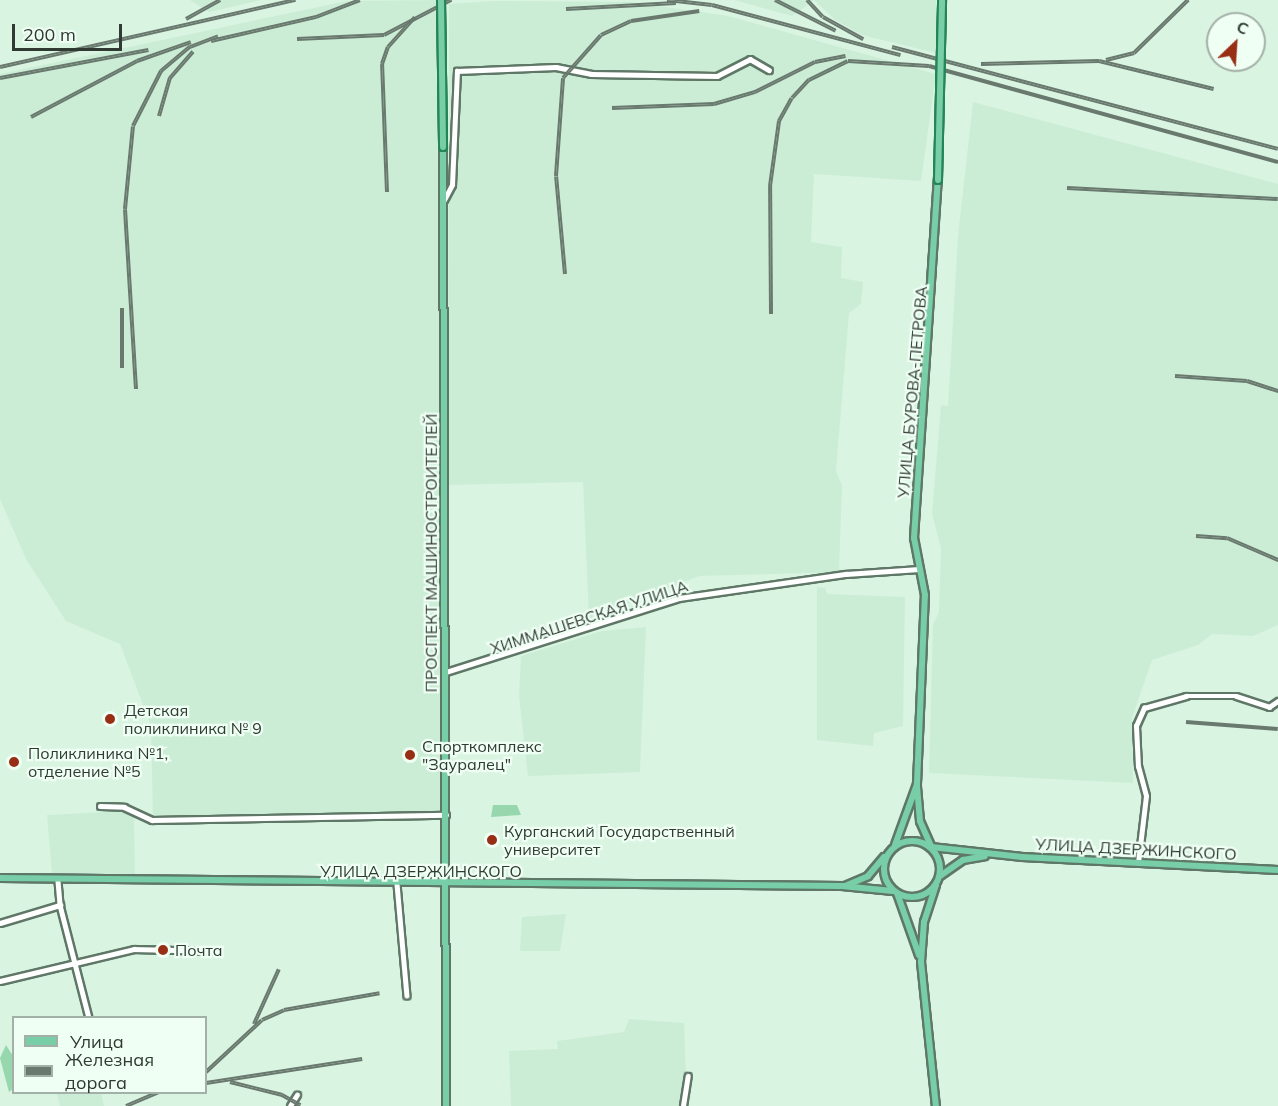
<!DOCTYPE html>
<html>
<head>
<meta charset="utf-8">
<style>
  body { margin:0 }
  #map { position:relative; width:1278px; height:1106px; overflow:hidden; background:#daf4e2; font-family:Mulish,sans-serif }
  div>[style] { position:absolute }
  .built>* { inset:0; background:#cbedd6 }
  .green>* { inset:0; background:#97d7ae }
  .roads { filter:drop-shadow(2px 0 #5f7767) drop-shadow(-2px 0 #5f7767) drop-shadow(0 2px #5f7767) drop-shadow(0 -2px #5f7767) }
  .minor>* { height:4.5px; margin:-2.25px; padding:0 2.25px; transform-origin:2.25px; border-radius:2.25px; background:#fff }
  .major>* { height:6px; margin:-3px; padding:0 3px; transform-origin:3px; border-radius:3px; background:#78cea6 }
  .major>.ring { margin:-3px; padding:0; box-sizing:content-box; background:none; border:6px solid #78cea6; border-radius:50% }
  .rail>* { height:4px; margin-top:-2px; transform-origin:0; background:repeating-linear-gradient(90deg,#effff4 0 4.5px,#69796e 0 9px); box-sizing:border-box; border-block:2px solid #69796e }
  .bridges { filter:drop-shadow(2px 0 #248557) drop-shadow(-2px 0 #248557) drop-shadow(0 2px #248557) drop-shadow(0 -2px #248557) }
  .major-bridge>* { height:6px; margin:-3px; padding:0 3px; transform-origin:3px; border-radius:3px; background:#78cea6 }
  .dots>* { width:16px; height:16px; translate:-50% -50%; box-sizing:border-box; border:3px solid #effff4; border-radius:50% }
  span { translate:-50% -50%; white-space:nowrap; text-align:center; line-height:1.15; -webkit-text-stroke:4.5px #effff4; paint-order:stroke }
  .street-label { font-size:16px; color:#303a33 }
  .poi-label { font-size:16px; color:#303a33 }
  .left { translate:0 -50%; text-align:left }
  .legend { position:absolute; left:12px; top:1016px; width:195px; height:78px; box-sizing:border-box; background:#effff4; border:2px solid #a3b0a7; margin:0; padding:8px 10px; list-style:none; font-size:18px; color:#303a33 }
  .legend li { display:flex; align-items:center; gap:12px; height:30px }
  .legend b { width:30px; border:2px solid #a3b0a7 }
  .north { position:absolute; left:1206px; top:12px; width:60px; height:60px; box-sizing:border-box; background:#effff4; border:2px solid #a3b0a7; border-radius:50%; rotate:25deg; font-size:16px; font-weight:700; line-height:24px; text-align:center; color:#303a33 }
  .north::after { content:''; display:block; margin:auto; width:21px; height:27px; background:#982f15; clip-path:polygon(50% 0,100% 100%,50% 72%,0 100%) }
  .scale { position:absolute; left:12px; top:24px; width:110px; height:27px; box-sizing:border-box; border:3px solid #303a33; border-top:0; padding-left:8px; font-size:18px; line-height:21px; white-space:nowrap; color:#303a33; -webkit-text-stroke:4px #effff4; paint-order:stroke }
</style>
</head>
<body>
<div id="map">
  <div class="built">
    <div style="clip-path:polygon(190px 0,261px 0,209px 12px)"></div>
    <div style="clip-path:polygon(436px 0,445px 813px,153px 818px,151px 726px,120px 644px,66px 621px,26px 559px,0 499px,0 74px,347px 1px)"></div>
    <div style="clip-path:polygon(734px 0,936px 0,936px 53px,862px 35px,835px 20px,814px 0,792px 16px)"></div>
    <div style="clip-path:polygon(493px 1px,631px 2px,728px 16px,936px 74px,921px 181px,814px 174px,811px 242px,842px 247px,841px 278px,863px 282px,861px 304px,849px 313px,836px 471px,842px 485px,839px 572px,699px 576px,589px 619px,583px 482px,448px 485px,449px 4px)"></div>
    <div style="clip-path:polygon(973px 102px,1278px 184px,1278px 625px,1253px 636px,1212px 634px,1198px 645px,1152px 660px,1132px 718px,1133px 783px,929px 773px,933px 625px,939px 612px,940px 577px,941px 548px,932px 514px,941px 405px,948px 406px,958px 236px)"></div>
    <div style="clip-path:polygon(817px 587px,825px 588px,827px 594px,905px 597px,903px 726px,874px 733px,873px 746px,817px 740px)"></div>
    <div style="clip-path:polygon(646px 627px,640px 772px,528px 776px,519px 696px,521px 656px,602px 631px)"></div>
    <div style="clip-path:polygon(125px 811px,134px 817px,135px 874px,52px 873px,47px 815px)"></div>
    <div style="clip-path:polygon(566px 914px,560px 951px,520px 951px,522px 917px)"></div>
    <div style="clip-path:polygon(629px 1019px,684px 1023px,686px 1080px,682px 1106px,511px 1106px,509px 1051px,558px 1049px,557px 1041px,624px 1032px)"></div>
    <div style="clip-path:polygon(101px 1093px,104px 1106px,60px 1106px,57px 1094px)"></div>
  </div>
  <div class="green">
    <div style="clip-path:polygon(493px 805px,517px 805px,521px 815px,491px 817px)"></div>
    <div style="clip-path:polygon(6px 1045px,13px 1056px,13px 1089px,9px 1092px,0 1058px)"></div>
  </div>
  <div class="roads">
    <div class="minor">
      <div style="left:444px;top:200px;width:17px;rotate:-62deg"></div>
      <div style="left:452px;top:185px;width:114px;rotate:-87.5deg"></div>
      <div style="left:457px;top:71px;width:99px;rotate:-2.3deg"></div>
      <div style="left:556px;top:67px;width:36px;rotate:11deg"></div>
      <div style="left:591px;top:74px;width:126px;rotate:0.9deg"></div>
      <div style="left:717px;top:76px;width:37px;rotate:-27deg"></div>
      <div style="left:750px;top:59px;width:22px;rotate:30deg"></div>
      <div style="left:446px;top:672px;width:244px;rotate:-17.6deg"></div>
      <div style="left:679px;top:598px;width:169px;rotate:-8.2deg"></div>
      <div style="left:846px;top:574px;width:73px;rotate:-3.9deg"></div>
      <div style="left:100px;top:806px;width:24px;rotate:2deg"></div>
      <div style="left:124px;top:807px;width:31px;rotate:25deg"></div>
      <div style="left:152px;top:820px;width:294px;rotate:-1deg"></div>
      <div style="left:1138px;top:863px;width:67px;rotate:-83.2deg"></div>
      <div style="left:1146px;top:796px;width:30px;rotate:-105deg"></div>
      <div style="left:1138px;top:767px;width:41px;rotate:-92.8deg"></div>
      <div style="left:1136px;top:726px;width:20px;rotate:-66deg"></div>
      <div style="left:1144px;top:708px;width:44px;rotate:-15.9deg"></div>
      <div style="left:1186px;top:696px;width:50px"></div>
      <div style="left:1236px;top:696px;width:35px;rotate:18deg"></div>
      <div style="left:1269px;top:707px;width:11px;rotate:-34deg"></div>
      <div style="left:58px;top:881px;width:24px;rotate:85deg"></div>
      <div style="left:60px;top:905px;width:117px;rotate:75.6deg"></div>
      <div style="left:397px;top:884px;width:112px;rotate:84.9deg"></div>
      <div style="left:0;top:923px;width:63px;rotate:-16.7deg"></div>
      <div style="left:0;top:981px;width:138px;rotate:-13.4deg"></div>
      <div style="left:134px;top:949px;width:83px;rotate:1.4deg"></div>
      <div style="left:290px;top:1106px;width:13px;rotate:-58deg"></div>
      <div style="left:683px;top:1106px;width:30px;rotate:-81deg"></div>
    </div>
    <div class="major">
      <div style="left:443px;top:147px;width:959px;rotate:89.82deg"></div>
      <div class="ring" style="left:884px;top:841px;width:50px;height:50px"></div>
      <div style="left:895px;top:845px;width:62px;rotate:-70.1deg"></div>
      <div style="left:931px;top:846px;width:27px;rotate:-114deg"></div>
      <div style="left:920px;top:821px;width:37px;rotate:-95deg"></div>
      <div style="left:917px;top:784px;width:189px;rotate:-87.6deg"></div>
      <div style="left:925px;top:595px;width:58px;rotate:-100.9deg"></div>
      <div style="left:914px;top:538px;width:359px;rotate:-86.2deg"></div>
      <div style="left:931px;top:847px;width:92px;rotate:6.3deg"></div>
      <div style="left:1022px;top:857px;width:256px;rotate:2.9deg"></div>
      <div style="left:940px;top:876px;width:28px;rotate:-35deg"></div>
      <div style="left:963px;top:860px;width:22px;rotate:-10deg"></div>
      <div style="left:0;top:878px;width:842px;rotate:0.54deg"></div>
      <div style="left:842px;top:886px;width:51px;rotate:5.6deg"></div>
      <div style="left:936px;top:885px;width:39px;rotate:108deg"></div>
      <div style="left:924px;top:922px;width:40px;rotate:94.3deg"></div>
      <div style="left:921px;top:962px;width:145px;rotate:84.1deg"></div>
      <div style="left:845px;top:886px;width:25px;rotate:-23deg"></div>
      <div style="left:868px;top:876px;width:25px;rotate:-50deg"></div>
      <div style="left:897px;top:893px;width:66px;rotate:70.5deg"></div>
    </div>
  </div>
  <div class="rail">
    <div style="left:667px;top:0;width:45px;rotate:6.3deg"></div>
    <div style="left:712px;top:5px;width:195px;rotate:14.9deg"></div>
    <div style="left:775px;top:0;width:68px;rotate:26.9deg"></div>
    <div style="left:807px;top:0;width:23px;rotate:47deg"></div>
    <div style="left:823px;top:17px;width:46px;rotate:28.8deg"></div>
    <div style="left:566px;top:9px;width:110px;rotate:-3.1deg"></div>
    <div style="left:186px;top:19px;width:39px;rotate:-29deg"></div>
    <div style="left:297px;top:39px;width:87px;rotate:-2.6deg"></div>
    <div style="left:384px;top:35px;width:76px;rotate:-27.6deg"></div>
    <div style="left:211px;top:41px;width:108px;rotate:-12.9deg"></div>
    <div style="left:316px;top:17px;width:47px;rotate:-21.1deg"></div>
    <div style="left:892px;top:47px;width:399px;rotate:14.8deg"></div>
    <div style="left:1106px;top:60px;width:29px;rotate:-14deg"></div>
    <div style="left:1134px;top:53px;width:76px;rotate:-44.5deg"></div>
    <div style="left:981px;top:64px;width:118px;rotate:-1.5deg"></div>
    <div style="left:1099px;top:61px;width:118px;rotate:13.7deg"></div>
    <div style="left:0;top:67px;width:303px;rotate:-12.8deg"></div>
    <div style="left:0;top:78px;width:151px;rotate:-10.7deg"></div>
    <div style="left:612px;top:108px;width:102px;rotate:-2.2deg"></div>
    <div style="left:714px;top:104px;width:43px;rotate:-16.3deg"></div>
    <div style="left:755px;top:92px;width:67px;rotate:-26.6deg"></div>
    <div style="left:815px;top:62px;width:31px;rotate:-11deg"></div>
    <div style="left:159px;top:116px;width:40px;rotate:-74deg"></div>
    <div style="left:170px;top:78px;width:35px;rotate:-49deg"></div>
    <div style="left:31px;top:117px;width:120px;rotate:-27.8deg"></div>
    <div style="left:137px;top:61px;width:57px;rotate:-19.4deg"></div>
    <div style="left:1067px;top:188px;width:211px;rotate:3deg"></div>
    <div style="left:387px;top:192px;width:128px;rotate:-92.2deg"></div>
    <div style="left:382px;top:64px;width:18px;rotate:-71deg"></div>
    <div style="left:388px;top:47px;width:40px;rotate:-48deg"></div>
    <div style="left:565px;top:274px;width:98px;rotate:-95.2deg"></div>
    <div style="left:556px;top:176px;width:98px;rotate:-85.9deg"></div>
    <div style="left:563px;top:78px;width:57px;rotate:-48.5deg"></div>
    <div style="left:601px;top:35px;width:33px;rotate:-25deg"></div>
    <div style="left:631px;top:21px;width:69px;rotate:-8.4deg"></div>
    <div style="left:771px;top:314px;width:128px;rotate:-90.4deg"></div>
    <div style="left:770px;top:186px;width:66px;rotate:-82.1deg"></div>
    <div style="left:779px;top:121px;width:26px;rotate:-61deg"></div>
    <div style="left:792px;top:98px;width:25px;rotate:-47deg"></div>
    <div style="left:809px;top:80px;width:43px;rotate:-26deg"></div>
    <div style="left:848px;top:61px;width:81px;rotate:3.5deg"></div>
    <div style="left:929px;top:66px;width:362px;rotate:15.4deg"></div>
    <div style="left:122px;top:368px;width:60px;rotate:-90deg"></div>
    <div style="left:1175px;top:376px;width:72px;rotate:4deg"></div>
    <div style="left:1247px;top:381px;width:33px;rotate:18deg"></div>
    <div style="left:136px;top:389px;width:180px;rotate:-93.5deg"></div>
    <div style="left:125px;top:209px;width:83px;rotate:-84.5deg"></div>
    <div style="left:133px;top:126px;width:62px;rotate:-63deg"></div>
    <div style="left:161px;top:71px;width:38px;rotate:-40deg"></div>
    <div style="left:190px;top:47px;width:30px;rotate:-21deg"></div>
    <div style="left:1196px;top:536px;width:31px;rotate:4deg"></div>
    <div style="left:1227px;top:538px;width:56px;rotate:23.3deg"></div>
    <div style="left:1186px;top:722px;width:92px;rotate:4.4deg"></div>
    <div style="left:254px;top:1024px;width:60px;rotate:-65.6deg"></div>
    <div style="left:206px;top:1072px;width:76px;rotate:-42.9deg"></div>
    <div style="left:262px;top:1020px;width:24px;rotate:-24deg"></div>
    <div style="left:284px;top:1010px;width:97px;rotate:-10deg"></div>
    <div style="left:230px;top:1082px;width:54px;rotate:14deg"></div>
    <div style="left:282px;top:1095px;width:21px;rotate:29deg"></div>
    <div style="left:206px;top:1083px;width:158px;rotate:-8.7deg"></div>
    <div style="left:126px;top:1106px;width:36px;rotate:-23deg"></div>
  </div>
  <div class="bridges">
    <div class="major-bridge">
      <div style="left:441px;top:0;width:147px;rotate:89.2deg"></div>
      <div style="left:938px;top:180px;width:180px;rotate:-88.7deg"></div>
    </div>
  </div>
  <div class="dots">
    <div style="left:110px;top:719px;background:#982f15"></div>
    <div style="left:410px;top:755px;background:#982f15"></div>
    <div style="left:14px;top:762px;background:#982f15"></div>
    <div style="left:492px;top:840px;background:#982f15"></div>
    <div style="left:163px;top:950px;background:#982f15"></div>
  </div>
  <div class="street-label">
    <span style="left:912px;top:392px;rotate:-85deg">УЛИЦА БУРОВА-ПЕТРОВА</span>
    <span style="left:431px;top:553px;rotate:-90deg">ПРОСПЕКТ МАШИНОСТРОИТЕЛЕЙ</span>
    <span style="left:589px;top:617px;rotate:-18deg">ХИММАШЕВСКАЯ УЛИЦА</span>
    <span style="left:1136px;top:849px;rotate:3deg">УЛИЦА ДЗЕРЖИНСКОГО</span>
    <span style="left:421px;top:871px">УЛИЦА ДЗЕРЖИНСКОГО</span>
  </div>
  <div class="poi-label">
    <span class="left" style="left:124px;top:719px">Детская<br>поликлиника № 9</span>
    <span class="left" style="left:422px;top:755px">Спорткомплекс<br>"Зауралец"</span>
    <span class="left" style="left:28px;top:762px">Поликлиника №1,<br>отделение №5</span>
    <span class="left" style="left:504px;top:840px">Курганский Государственный<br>университет</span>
    <span class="left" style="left:175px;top:950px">Почта</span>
  </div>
  <ul class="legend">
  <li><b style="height:8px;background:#78cea6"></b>Улица</li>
  <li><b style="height:8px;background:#69796e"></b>Железная дорога</li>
  </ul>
  <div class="north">С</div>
  <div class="scale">200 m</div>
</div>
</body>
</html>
